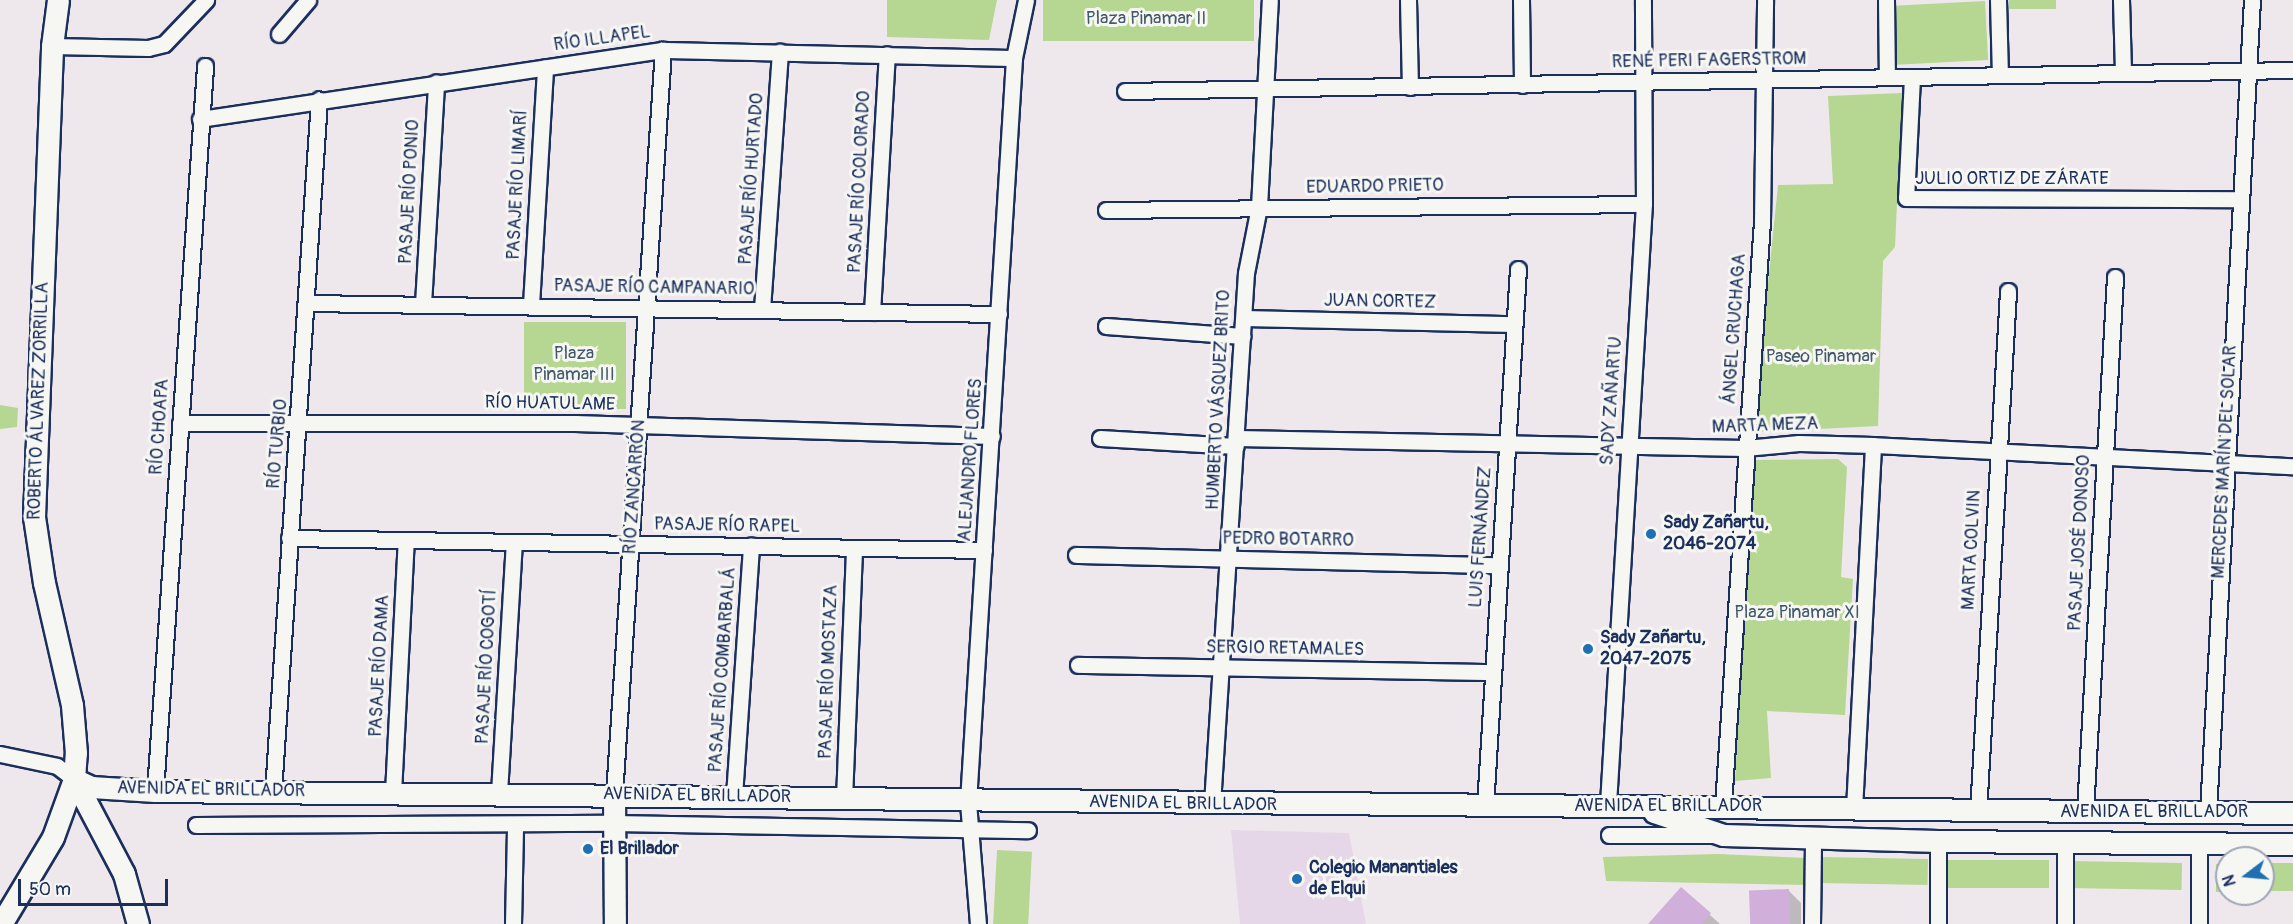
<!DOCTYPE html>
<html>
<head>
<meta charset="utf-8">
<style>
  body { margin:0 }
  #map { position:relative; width:2293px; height:924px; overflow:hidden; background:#eee8ed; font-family:Pangolin,sans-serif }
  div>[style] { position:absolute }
  .built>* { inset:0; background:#e5d7e7 }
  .green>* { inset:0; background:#b6d791; transform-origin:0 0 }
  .shadow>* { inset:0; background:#0003 }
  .building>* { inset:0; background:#d0afda; transform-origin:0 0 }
  .roads { filter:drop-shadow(2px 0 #1b2f5e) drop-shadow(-2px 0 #1b2f5e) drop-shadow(0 2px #1b2f5e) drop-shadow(0 -2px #1b2f5e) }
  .street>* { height:15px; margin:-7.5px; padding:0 7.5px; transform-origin:7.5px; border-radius:7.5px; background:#f6f6f2 }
  .secondary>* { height:21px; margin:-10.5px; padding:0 10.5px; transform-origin:10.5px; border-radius:10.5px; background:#f6f6f2 }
  .dots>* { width:16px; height:16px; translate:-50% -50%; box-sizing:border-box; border:3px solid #f6f6f2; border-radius:50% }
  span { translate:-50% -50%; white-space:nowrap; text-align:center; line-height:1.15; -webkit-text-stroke:6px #f6f6f2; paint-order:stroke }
  .park-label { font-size:18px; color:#42596b }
  .street-label { font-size:18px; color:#1b2f5e }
  .poi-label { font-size:18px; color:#1b2f5e; font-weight:700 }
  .left { translate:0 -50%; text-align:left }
  .north { position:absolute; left:2215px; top:846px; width:60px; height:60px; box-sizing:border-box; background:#f6f6f2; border:2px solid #9ea6b7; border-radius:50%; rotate:254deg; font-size:16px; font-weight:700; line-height:24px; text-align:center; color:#1b2f5e }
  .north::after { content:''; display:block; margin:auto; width:21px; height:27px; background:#1f6fb2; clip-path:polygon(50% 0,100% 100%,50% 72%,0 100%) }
  .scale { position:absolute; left:18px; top:879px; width:150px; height:27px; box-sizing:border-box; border:3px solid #1b2f5e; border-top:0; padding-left:8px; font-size:18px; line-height:21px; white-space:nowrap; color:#1b2f5e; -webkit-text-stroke:4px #f6f6f2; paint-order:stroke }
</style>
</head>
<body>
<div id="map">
  <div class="built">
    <div style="clip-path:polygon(1231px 830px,1349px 833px,1366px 924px,1240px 924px)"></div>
  </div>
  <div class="green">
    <div style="clip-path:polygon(887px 0,997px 0,989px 40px,887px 37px)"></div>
    <div style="left:1043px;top:0;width:211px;height:41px"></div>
    <div style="left:2009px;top:0;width:47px;height:9px"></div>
    <div style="left:1985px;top:1px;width:59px;height:92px;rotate:87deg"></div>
    <div style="clip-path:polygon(1902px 93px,1895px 247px,1883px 261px,1878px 426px,1758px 432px,1762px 342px,1778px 185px,1833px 184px,1828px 96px)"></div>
    <div style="left:524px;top:322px;width:102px;height:87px"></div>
    <div style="clip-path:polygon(0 405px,18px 408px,17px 427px,0 429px)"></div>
    <div style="clip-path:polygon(1838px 459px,1847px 467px,1841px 577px,1853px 579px,1845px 715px,1767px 711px,1771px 778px,1735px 781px,1752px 460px)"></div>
    <div style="left:997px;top:850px;width:35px;height:74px;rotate:3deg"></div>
    <div style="clip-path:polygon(1718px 854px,1806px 858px,1806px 885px,1606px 881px,1603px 857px)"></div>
    <div style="left:1820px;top:857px;width:108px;height:26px;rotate:1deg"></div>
    <div style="left:2049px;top:860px;width:28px;height:101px;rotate:90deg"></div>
    <div style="left:2069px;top:861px;width:113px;height:27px;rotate:1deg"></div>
    <div style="left:2293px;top:863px;width:28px;height:30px;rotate:90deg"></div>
    <div style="left:2227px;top:864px;width:28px;height:11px;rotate:90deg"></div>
  </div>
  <div class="shadow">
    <div style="clip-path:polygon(1681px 889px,1710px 915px,1720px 924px,1650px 924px)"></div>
    <div style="clip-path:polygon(1788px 890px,1801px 903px,1801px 924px,1751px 924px)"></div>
  </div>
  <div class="building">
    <div style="clip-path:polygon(1681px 887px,1711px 913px,1702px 924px,1648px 924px)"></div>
    <div style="left:1789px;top:889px;width:35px;height:40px;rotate:88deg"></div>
  </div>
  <div class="roads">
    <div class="street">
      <div style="left:1408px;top:0;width:87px;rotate:88.7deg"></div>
      <div style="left:1521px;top:0;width:85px;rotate:89.3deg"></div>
      <div style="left:1886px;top:0;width:77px;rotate:89.3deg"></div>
      <div style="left:1998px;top:0;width:75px;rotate:88.5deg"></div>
      <div style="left:2121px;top:0;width:72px;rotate:88.4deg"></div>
      <div style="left:279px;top:34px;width:45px;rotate:-49.5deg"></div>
      <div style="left:52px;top:46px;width:96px;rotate:1.2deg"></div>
      <div style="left:148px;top:48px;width:16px;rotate:-14deg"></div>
      <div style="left:164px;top:44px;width:61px;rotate:-46.3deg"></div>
      <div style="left:1912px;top:77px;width:121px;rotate:92.8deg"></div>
      <div style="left:1906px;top:198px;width:333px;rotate:0.2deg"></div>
      <div style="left:1125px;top:91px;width:1168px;rotate:-1.03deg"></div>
      <div style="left:200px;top:119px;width:468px;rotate:-8.5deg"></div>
      <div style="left:663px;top:50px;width:351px;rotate:1.3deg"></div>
      <div style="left:1106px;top:210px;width:538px;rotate:-0.64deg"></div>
      <div style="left:308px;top:303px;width:691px;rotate:0.91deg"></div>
      <div style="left:423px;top:304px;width:222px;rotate:-86.6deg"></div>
      <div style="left:531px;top:305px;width:238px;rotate:-86.6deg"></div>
      <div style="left:762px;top:309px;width:258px;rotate:-86deg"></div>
      <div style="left:872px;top:312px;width:258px;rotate:-86.7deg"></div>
      <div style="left:1244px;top:318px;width:270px;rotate:1.3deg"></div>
      <div style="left:1106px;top:326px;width:137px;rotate:4.2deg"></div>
      <div style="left:180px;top:423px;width:395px"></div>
      <div style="left:575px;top:423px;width:417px;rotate:1.8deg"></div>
      <div style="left:1100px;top:438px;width:136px;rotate:3.4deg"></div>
      <div style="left:1237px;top:438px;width:508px;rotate:1.13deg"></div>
      <div style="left:1745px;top:448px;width:54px;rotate:-5.3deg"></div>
      <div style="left:1799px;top:443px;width:74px;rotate:1.5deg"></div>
      <div style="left:1873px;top:445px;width:421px;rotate:2.9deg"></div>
      <div style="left:289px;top:538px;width:695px;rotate:0.99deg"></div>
      <div style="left:1076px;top:555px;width:423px;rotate:1.4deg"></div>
      <div style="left:1078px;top:665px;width:413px;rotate:1deg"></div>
      <div style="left:0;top:754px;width:58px;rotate:11.9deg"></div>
      <div style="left:57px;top:766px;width:21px;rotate:37deg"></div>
      <div style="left:155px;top:791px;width:727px;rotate:-86.05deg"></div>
      <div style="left:273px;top:792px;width:694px;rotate:-86.2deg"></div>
      <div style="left:393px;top:793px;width:253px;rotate:-87.1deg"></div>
      <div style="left:499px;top:793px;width:251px;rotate:-86.6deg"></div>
      <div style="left:614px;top:795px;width:747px;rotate:-86.24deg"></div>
      <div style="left:734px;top:796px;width:251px;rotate:-86.1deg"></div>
      <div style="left:844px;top:799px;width:251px;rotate:-87.7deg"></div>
      <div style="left:1212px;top:804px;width:532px;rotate:-86.34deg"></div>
      <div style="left:1246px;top:273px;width:67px;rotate:-78.9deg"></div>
      <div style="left:1259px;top:207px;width:207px;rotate:-87deg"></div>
      <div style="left:1608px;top:804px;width:601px;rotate:-86.57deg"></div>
      <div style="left:1644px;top:204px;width:204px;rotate:-90.3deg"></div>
      <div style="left:1723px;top:805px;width:585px;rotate:-86.18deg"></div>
      <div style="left:1762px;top:221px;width:221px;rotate:-89.2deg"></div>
      <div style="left:1485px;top:807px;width:539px;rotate:-86.49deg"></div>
      <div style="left:1854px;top:809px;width:364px;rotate:-87deg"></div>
      <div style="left:2085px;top:811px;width:535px;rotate:-86.78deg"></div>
      <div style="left:1978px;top:812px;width:522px;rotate:-86.7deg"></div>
      <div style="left:2208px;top:812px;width:813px;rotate:-86.9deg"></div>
      <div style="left:196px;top:825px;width:418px;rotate:-0.3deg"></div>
      <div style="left:614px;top:823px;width:414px;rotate:1deg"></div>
      <div style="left:1609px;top:835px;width:102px"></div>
      <div style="left:1938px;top:841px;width:83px;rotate:90deg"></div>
      <div style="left:2065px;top:841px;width:83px;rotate:90deg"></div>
      <div style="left:513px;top:924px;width:99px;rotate:-88.8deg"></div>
      <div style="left:978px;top:924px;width:122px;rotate:-94.7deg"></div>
      <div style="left:968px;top:802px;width:745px;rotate:-86.46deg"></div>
      <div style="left:1014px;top:58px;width:59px;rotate:-78.3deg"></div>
      <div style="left:1812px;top:924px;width:86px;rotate:-89.3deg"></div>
      <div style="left:2199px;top:924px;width:81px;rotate:-90deg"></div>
    </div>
    <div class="secondary">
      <div style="left:74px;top:779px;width:19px;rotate:25deg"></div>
      <div style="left:91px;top:787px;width:64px;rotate:3.6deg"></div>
      <div style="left:155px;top:791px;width:2138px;rotate:0.59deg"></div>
      <div style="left:74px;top:779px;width:107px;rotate:62.2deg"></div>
      <div style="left:124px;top:874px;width:52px;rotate:74.4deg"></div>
      <div style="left:614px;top:795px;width:129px;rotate:89.6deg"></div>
      <div style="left:1654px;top:812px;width:73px;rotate:18.4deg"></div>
      <div style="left:1723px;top:835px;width:215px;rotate:1.6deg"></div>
      <div style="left:1938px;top:841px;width:355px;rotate:0.5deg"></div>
      <div style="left:1px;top:924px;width:101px;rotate:-59.1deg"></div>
      <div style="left:53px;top:837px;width:62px;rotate:-70.1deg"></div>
      <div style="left:74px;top:779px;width:26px;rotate:-86deg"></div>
      <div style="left:76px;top:753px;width:48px;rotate:-94.8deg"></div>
      <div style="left:72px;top:705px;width:125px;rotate:-102.9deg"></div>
      <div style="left:44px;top:583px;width:67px;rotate:-98.6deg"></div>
      <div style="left:34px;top:517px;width:471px;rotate:-87.8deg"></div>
      <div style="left:52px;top:46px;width:46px;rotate:-82.6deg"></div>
    </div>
  </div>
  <div class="dots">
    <div style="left:1651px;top:534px;background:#1f6fb2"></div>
    <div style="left:1588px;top:649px;background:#1f6fb2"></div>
    <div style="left:588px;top:849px;background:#1f6fb2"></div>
    <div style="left:1297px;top:879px;background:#1f6fb2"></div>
  </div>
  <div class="park-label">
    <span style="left:1146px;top:19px">Plaza Pinamar II</span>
    <span style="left:574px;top:365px">Plaza<br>Pinamar III</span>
    <span style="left:1821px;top:357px">Paseo Pinamar</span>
    <span style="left:1797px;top:613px">Plaza Pinamar XI</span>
  </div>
  <div class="street-label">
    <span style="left:602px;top:39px;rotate:-8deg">RÍO ILLAPEL</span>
    <span style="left:1709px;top:61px;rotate:-1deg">RENÉ PERI FAGERSTROM</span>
    <span style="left:752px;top:179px;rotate:-86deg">PASAJE RÍO HURTADO</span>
    <span style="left:2012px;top:179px">JULIO ORTIZ DE ZÁRATE</span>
    <span style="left:860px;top:182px;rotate:-87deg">PASAJE RÍO COLORADO</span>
    <span style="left:518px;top:185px;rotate:-87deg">PASAJE RÍO LIMARÍ</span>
    <span style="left:1375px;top:187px;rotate:-1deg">EDUARDO PRIETO</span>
    <span style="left:410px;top:192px;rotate:-87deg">PASAJE RÍO PONIO</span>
    <span style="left:654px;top:288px;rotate:1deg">PASAJE RÍO CAMPANARIO</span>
    <span style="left:1380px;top:302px;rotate:1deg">JUAN CORTEZ</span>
    <span style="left:1735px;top:329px;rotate:-86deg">ÁNGEL CRUCHAGA</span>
    <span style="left:1219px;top:400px;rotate:-87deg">HUMBERTO VÁSQUEZ BRITO</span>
    <span style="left:39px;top:401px;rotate:-88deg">ROBERTO ÁLVAREZ ZORRILLA</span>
    <span style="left:1612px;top:401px;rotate:-86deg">SADY ZAÑARTU</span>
    <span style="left:550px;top:404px;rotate:1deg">RÍO HUATULAME</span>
    <span style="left:1765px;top:426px;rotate:-2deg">MARTA MEZA</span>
    <span style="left:160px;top:427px;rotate:-86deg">RÍO CHOAPA</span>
    <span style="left:278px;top:444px;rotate:-85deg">RÍO TURBIO</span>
    <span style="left:971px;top:460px;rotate:-86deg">ALEJANDRO FLORES</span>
    <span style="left:2225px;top:462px;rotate:-87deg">MERCEDES MARÍN DEL SOLAR</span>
    <span style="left:635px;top:487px;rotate:-86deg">RÍO ZANCARRÓN</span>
    <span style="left:727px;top:526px;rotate:1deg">PASAJE RÍO RAPEL</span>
    <span style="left:1481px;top:537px;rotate:-86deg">LUIS FERNÁNDEZ</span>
    <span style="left:1288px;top:540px;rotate:1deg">PEDRO BOTARRO</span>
    <span style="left:2080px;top:543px;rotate:-87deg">PASAJE JOSÉ DONOSO</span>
    <span style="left:1972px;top:550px;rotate:-87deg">MARTA COLVIN</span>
    <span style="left:1285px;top:649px;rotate:1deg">SERGIO RETAMALES</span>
    <span style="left:380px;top:666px;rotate:-87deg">PASAJE RÍO DAMA</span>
    <span style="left:487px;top:667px;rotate:-87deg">PASAJE RÍO COGOTÍ</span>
    <span style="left:723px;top:670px;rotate:-86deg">PASAJE RÍO COMBARBALÁ</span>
    <span style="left:829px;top:672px;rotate:-88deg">PASAJE RÍO MOSTAZA</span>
    <span style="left:211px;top:790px;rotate:1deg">AVENIDA EL BRILLADOR</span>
    <span style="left:697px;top:796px;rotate:1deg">AVENIDA EL BRILLADOR</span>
    <span style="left:1183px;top:804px;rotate:1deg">AVENIDA EL BRILLADOR</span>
    <span style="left:1668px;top:806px">AVENIDA EL BRILLADOR</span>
    <span style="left:2154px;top:812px">AVENIDA EL BRILLADOR</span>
  </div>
  <div class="poi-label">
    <span class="left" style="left:1663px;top:534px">Sady Zañartu,<br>2046-2074</span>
    <span class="left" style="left:1600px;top:649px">Sady Zañartu,<br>2047-2075</span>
    <span class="left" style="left:600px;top:849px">El Brillador</span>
    <span class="left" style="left:1309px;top:879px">Colegio Manantiales<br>de Elqui</span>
  </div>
  <div class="north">N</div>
  <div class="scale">50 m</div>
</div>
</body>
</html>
